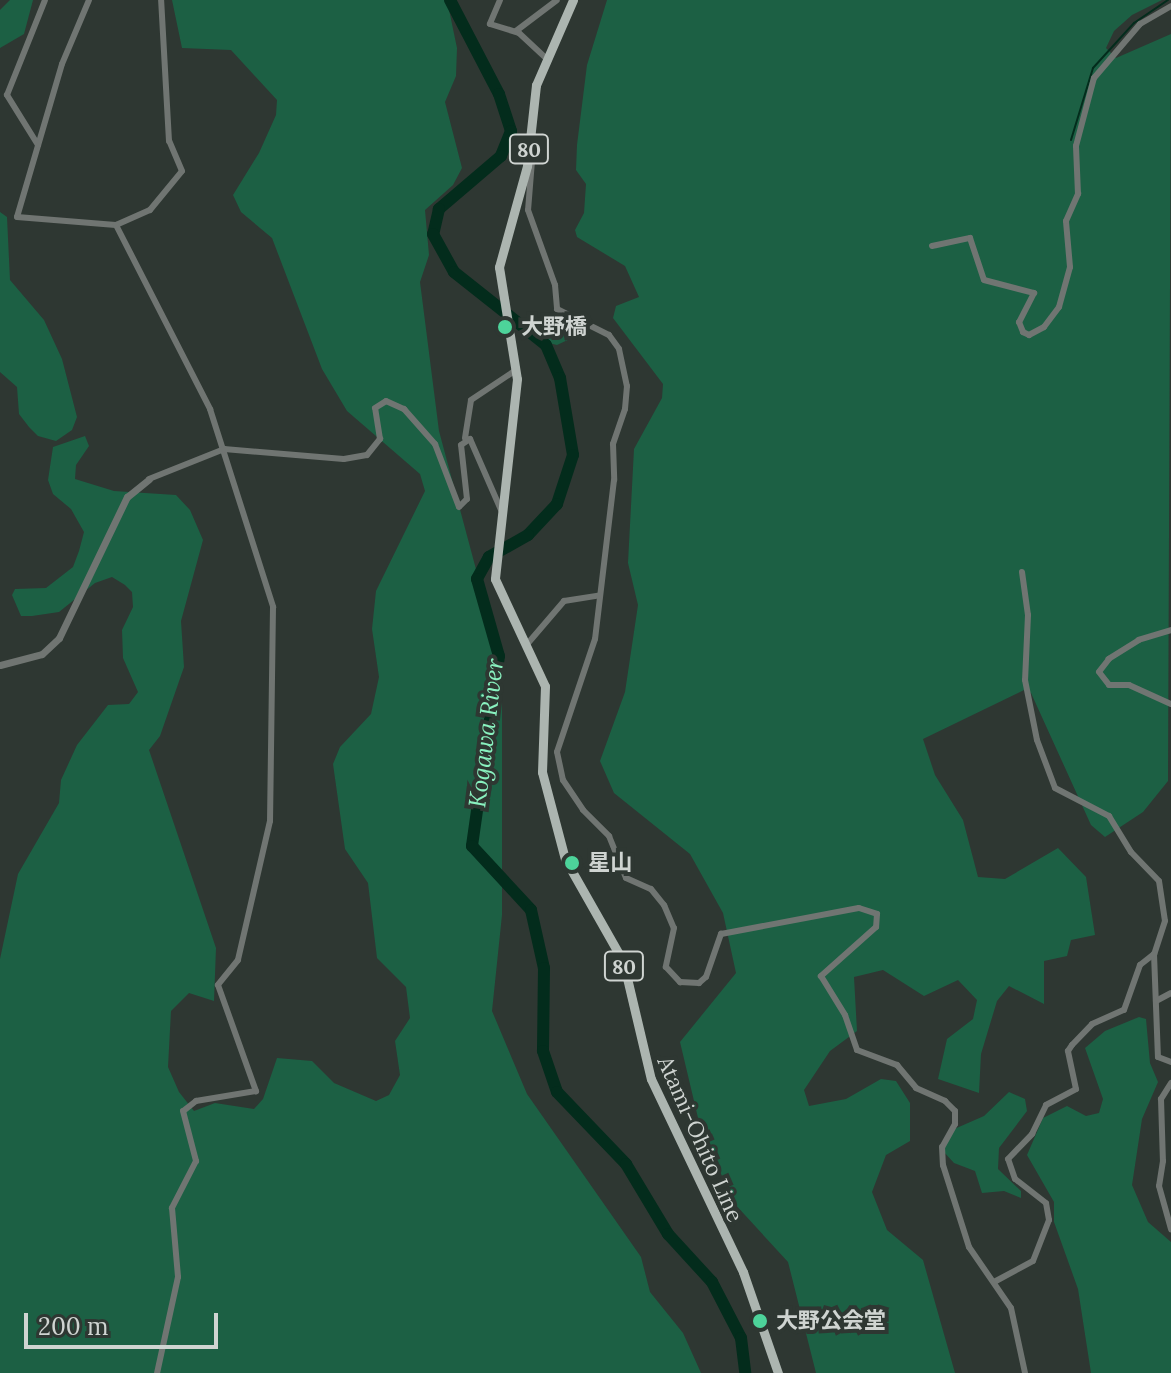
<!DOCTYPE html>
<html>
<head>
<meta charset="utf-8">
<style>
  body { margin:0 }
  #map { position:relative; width:1171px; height:1373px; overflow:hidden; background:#2e3732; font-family:Lora,"Noto Sans JP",serif }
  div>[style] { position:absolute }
  .green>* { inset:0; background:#1c6044 }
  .stream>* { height:2px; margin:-1px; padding:0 1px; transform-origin:1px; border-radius:1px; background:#032c1c }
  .river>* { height:12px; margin:-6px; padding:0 6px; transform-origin:6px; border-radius:6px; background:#032c1c }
  .minor>* { height:6px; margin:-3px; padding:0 3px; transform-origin:3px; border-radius:3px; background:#707572 }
  .tertiary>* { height:7px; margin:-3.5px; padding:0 3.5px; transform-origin:3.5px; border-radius:3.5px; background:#707572 }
  .primary>* { height:9px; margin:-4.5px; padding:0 4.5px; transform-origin:4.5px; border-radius:4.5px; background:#acb5b0 }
  .dots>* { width:22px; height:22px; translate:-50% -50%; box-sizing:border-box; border:4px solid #2e3732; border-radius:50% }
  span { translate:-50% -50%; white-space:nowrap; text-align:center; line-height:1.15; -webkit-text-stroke:8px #2e3732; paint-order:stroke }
  .shield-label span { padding:2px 6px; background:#2e3732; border:2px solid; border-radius:6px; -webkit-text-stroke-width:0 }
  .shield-label { font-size:20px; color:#cfd4d1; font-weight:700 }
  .poi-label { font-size:22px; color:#cfd4d1; font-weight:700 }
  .left { translate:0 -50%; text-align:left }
  .street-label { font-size:22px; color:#cfd4d1 }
  .water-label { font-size:24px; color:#89f1bf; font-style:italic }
  .scale { position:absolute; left:24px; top:1313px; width:194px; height:36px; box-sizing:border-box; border:4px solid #cfd4d1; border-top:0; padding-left:10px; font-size:24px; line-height:28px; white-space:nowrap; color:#cfd4d1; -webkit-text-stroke:6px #2e3732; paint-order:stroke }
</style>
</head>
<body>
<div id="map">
  <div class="green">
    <div style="clip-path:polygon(10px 0,33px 0,24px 34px,0 48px,0 10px)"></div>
    <div style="clip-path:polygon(172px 0,447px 0,457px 48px,456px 76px,445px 102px,462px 168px,453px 185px,425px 210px,429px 255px,420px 282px,439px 431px,496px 644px,502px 701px,502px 915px,492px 1011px,527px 1094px,641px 1257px,650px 1292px,683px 1333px,701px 1373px,0 1373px,0 959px,18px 874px,59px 803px,61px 780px,77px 745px,108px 705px,129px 704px,138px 692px,123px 658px,122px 630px,133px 607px,132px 592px,125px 585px,112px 577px,95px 583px,59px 612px,32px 616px,21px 616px,12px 595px,15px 589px,46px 588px,73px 567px,79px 551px,84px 532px,71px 509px,53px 494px,48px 480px,53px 447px,85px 436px,89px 446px,76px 465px,75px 479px,114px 491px,176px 495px,190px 510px,203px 540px,181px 621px,184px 667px,160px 736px,149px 750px,216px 948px,214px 1001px,189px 993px,171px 1011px,168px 1067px,179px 1092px,194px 1111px,215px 1103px,254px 1109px,263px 1099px,277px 1058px,312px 1061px,334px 1083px,376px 1101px,389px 1095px,400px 1075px,395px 1041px,410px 1018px,406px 987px,377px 958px,368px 883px,345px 849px,333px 764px,340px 747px,371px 714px,379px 677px,372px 629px,376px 591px,425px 491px,420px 474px,347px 411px,322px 369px,272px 238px,241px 212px,233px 195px,259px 153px,276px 115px,277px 100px,231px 50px,182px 48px)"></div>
    <div style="clip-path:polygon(607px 0,1162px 0,1132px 15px,1114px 31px,1106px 48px,1116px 58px,1171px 34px,1168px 781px,1143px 812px,1105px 837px,1091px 825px,1031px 693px,1024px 690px,923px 739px,935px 775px,963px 820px,978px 877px,1005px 879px,1058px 848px,1086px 877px,1095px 935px,1071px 940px,1067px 956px,1044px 961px,1044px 1004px,1009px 986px,997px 1001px,981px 1054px,979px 1093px,938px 1079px,947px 1039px,973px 1019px,977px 1000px,958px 980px,924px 996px,883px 970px,854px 977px,857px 1031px,830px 1051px,804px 1090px,809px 1106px,846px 1099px,881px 1079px,896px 1081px,910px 1103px,910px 1141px,886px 1155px,872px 1192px,887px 1230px,923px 1260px,955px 1373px,816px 1373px,788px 1262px,733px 1202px,699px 1122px,680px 1042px,736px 973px,723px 913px,690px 854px,614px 793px,600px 761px,625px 692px,638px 605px,628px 563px,634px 449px,662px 398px,663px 384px,613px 318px,616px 306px,639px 297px,625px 266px,577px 237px,575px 230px,584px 213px,586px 184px,576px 170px,577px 145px,587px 65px)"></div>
    <div style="clip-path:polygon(0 212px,7px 217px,10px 280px,44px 320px,62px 359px,77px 417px,72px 430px,56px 441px,38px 436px,29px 427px,19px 414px,17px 387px,0 372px)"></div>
    <div style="clip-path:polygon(532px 317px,553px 321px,574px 337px,557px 345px,549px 343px,526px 324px)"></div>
    <div style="clip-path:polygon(1139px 1017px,1146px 1019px,1150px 1063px,1158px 1082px,1142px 1119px,1132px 1185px,1148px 1222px,1171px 1242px,1171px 1373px,1091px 1373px,1078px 1289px,1054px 1222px,1054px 1202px,1027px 1155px,1043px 1118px,1067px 1106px,1086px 1116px,1099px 1113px,1103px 1099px,1085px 1048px,1105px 1031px)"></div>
    <div style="clip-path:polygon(1009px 1092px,1025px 1099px,1027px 1111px,999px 1148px,998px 1169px,1021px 1191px,1021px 1198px,1004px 1191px,982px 1193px,975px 1171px,954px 1163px,943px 1151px,952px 1130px,984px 1116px)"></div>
  </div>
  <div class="stream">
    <div style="left:1071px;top:140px;width:75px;rotate:-73deg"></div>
    <div style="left:1093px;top:68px;width:61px;rotate:-47.7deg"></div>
    <div style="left:1134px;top:23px;width:41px;rotate:-34.1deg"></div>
  </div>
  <div class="river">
    <div style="left:450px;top:0;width:106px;rotate:62.5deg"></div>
    <div style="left:499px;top:94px;width:39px;rotate:72deg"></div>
    <div style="left:511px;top:131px;width:27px;rotate:112deg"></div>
    <div style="left:501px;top:156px;width:82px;rotate:139.5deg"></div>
    <div style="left:439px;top:209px;width:26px;rotate:103deg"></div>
    <div style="left:433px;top:234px;width:43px;rotate:61.1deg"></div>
    <div style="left:454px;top:272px;width:117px;rotate:38.4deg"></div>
    <div style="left:546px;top:345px;width:36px;rotate:67deg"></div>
    <div style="left:560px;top:378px;width:78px;rotate:80.4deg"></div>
    <div style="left:573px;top:455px;width:52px;rotate:108.1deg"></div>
    <div style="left:557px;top:504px;width:42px;rotate:133.1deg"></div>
    <div style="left:528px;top:535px;width:45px;rotate:150.6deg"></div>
    <div style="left:489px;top:557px;width:25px;rotate:119deg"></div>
    <div style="left:477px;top:579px;width:80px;rotate:74.1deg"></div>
    <div style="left:499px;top:656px;width:192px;rotate:98.1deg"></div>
    <div style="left:472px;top:846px;width:87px;rotate:47.3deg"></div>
    <div style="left:531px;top:910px;width:59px;rotate:77.4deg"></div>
    <div style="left:544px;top:968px;width:83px;rotate:90.7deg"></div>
    <div style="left:543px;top:1051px;width:43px;rotate:71.1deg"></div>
    <div style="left:557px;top:1092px;width:100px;rotate:46.2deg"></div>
    <div style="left:626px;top:1164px;width:82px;rotate:59deg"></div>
    <div style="left:668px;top:1234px;width:65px;rotate:47.5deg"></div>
    <div style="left:712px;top:1282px;width:63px;rotate:62.6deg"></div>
    <div style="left:741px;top:1338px;width:35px;rotate:83deg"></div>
  </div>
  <div class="minor">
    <div style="left:89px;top:0;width:69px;rotate:112.9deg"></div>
    <div style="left:62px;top:64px;width:159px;rotate:106.4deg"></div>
    <div style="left:17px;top:217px;width:99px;rotate:4.6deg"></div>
    <div style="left:116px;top:225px;width:37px;rotate:-24deg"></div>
    <div style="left:150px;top:210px;width:50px;rotate:-50.6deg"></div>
    <div style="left:182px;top:171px;width:33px;rotate:-113deg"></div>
    <div style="left:169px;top:141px;width:141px;rotate:-93.2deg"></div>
    <div style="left:500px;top:0;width:26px;rotate:113deg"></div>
    <div style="left:490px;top:24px;width:30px;rotate:17deg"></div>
    <div style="left:519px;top:33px;width:35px;rotate:43deg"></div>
    <div style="left:516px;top:31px;width:51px;rotate:-37.1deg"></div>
    <div style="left:534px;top:136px;width:74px;rotate:94.6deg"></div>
    <div style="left:528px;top:210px;width:80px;rotate:70.2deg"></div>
    <div style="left:555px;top:285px;width:24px;rotate:85deg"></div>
    <div style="left:557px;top:309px;width:58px;rotate:26.6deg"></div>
    <div style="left:609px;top:335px;width:17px;rotate:54deg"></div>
    <div style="left:619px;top:349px;width:38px;rotate:78deg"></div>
    <div style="left:627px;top:386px;width:23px;rotate:95deg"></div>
    <div style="left:625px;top:409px;width:37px;rotate:109deg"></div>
    <div style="left:613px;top:444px;width:36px;rotate:88deg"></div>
    <div style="left:614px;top:480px;width:160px;rotate:96.8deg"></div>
    <div style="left:595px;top:639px;width:119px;rotate:108.6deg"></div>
    <div style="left:557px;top:752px;width:29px;rotate:78deg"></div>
    <div style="left:563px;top:780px;width:36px;rotate:56deg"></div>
    <div style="left:583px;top:810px;width:37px;rotate:45deg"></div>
    <div style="left:609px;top:836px;width:45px;rotate:68deg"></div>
    <div style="left:626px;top:878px;width:27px;rotate:24deg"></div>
    <div style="left:651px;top:889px;width:21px;rotate:51deg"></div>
    <div style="left:664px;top:905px;width:25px;rotate:67deg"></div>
    <div style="left:674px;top:928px;width:40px;rotate:102deg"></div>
    <div style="left:666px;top:967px;width:21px;rotate:47deg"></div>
    <div style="left:680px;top:982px;width:19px;rotate:3deg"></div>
    <div style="left:699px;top:983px;width:9px;rotate:-41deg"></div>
    <div style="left:706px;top:977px;width:46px;rotate:-70.8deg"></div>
    <div style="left:721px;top:934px;width:140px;rotate:-10.7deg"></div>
    <div style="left:859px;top:908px;width:19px;rotate:18deg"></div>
    <div style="left:877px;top:914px;width:13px;rotate:94deg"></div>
    <div style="left:876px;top:927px;width:74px;rotate:138.3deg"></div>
    <div style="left:821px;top:976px;width:46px;rotate:58.4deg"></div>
    <div style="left:845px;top:1015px;width:37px;rotate:71deg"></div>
    <div style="left:857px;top:1050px;width:43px;rotate:20.6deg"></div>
    <div style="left:897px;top:1065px;width:30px;rotate:50deg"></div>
    <div style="left:916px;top:1088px;width:32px;rotate:24deg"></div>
    <div style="left:945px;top:1101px;width:14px;rotate:45deg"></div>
    <div style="left:955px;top:1111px;width:13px;rotate:90deg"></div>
    <div style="left:955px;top:1124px;width:26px;rotate:119deg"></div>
    <div style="left:942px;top:1147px;width:18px;rotate:87deg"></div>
    <div style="left:943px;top:1165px;width:86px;rotate:72.4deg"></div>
    <div style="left:969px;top:1247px;width:74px;rotate:55.5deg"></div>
    <div style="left:1011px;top:1308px;width:66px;rotate:77.8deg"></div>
    <div style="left:38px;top:145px;width:59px;rotate:-121.8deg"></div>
    <div style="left:7px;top:95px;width:102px;rotate:-68.2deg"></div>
    <div style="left:116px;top:225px;width:207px;rotate:62.9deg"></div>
    <div style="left:210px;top:409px;width:208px;rotate:72.3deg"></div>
    <div style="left:273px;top:607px;width:214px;rotate:90.8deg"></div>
    <div style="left:270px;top:821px;width:143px;rotate:103deg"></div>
    <div style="left:238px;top:960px;width:32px;rotate:129deg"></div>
    <div style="left:218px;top:985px;width:113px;rotate:70.3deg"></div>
    <div style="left:256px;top:1091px;width:61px;rotate:170.5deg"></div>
    <div style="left:196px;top:1101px;width:16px;rotate:142deg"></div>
    <div style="left:183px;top:1111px;width:52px;rotate:75.4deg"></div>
    <div style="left:196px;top:1161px;width:53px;rotate:117.1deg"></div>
    <div style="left:172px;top:1208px;width:69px;rotate:85deg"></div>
    <div style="left:178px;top:1277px;width:98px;rotate:102.3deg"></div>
    <div style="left:932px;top:246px;width:39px;rotate:-12deg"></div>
    <div style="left:970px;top:238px;width:44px;rotate:71.6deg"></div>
    <div style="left:984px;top:280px;width:52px;rotate:14.6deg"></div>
    <div style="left:1034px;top:293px;width:33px;rotate:117deg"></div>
    <div style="left:1019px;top:322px;width:11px;rotate:68deg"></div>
    <div style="left:1023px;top:332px;width:7px;rotate:27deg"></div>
    <div style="left:1029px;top:335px;width:17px;rotate:-28deg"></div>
    <div style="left:1044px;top:327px;width:25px;rotate:-53deg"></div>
    <div style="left:1059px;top:307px;width:41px;rotate:-74.6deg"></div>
    <div style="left:1070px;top:267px;width:46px;rotate:-95deg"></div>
    <div style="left:1066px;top:221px;width:30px;rotate:-66deg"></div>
    <div style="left:1078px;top:194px;width:48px;rotate:-92.4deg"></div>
    <div style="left:1076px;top:146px;width:70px;rotate:-75.2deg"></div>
    <div style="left:1094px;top:78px;width:71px;rotate:-49.6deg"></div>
    <div style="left:1140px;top:24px;width:36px;rotate:-30deg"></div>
    <div style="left:465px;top:438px;width:38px;rotate:-81deg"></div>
    <div style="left:471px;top:400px;width:54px;rotate:-33.7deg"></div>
    <div style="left:149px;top:479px;width:81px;rotate:-21.8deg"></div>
    <div style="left:224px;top:449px;width:120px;rotate:4.8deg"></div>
    <div style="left:344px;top:459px;width:23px;rotate:-10deg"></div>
    <div style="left:367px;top:455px;width:21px;rotate:-51deg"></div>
    <div style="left:380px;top:439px;width:31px;rotate:-99deg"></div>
    <div style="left:375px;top:408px;width:13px;rotate:-32deg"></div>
    <div style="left:386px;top:401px;width:20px;rotate:24deg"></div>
    <div style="left:404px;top:409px;width:47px;rotate:48.5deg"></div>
    <div style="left:435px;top:444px;width:67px;rotate:69.1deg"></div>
    <div style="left:459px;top:507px;width:11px;rotate:-45deg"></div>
    <div style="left:467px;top:499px;width:54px;rotate:-96.3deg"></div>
    <div style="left:461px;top:445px;width:11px;rotate:-34deg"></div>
    <div style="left:470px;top:439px;width:77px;rotate:66.4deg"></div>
    <div style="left:1022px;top:572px;width:43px;rotate:82.1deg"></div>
    <div style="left:1028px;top:615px;width:65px;rotate:92.6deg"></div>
    <div style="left:1025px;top:680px;width:61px;rotate:78.7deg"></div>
    <div style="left:1037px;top:740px;width:51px;rotate:69.4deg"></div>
    <div style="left:1055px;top:788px;width:61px;rotate:27.4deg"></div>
    <div style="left:1109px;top:816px;width:42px;rotate:58.6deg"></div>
    <div style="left:1131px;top:852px;width:40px;rotate:46deg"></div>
    <div style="left:1159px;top:881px;width:40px;rotate:81.5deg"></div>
    <div style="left:1165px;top:921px;width:35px;rotate:108deg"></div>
    <div style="left:1154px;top:954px;width:103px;rotate:87.8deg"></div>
    <div style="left:1158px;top:1057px;width:14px;rotate:21deg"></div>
    <div style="left:1171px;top:630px;width:34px;rotate:163deg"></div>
    <div style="left:1139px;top:640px;width:36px;rotate:148deg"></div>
    <div style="left:1109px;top:659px;width:16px;rotate:128deg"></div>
    <div style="left:1099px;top:672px;width:16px;rotate:52deg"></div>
    <div style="left:1109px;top:685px;width:20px"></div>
    <div style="left:1129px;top:685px;width:46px;rotate:24.3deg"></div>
    <div style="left:529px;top:642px;width:54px;rotate:-49.5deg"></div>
    <div style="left:564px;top:601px;width:36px;rotate:-9deg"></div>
    <div style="left:1156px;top:1001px;width:17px;rotate:-28deg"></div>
    <div style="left:1171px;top:1083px;width:19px;rotate:122deg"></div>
    <div style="left:1161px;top:1099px;width:62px;rotate:88.2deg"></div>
    <div style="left:1163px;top:1161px;width:25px;rotate:99deg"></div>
    <div style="left:1159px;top:1186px;width:45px;rotate:74.4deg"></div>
    <div style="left:994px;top:1282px;width:44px;rotate:-28.3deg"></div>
    <div style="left:1033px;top:1261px;width:44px;rotate:-68.7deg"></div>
    <div style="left:1049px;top:1220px;width:17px;rotate:-100deg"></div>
    <div style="left:1046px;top:1203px;width:39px;rotate:-142deg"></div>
    <div style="left:1015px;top:1179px;width:21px;rotate:-109deg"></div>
    <div style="left:1008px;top:1159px;width:35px;rotate:-46deg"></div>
    <div style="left:1032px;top:1134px;width:32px;rotate:-64deg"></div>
    <div style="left:1046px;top:1105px;width:34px;rotate:-28deg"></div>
    <div style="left:1076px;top:1089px;width:39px;rotate:-102deg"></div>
    <div style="left:1068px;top:1051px;width:7px;rotate:-56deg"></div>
    <div style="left:1072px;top:1045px;width:29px;rotate:-46deg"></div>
    <div style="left:1092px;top:1024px;width:35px;rotate:-24deg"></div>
    <div style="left:1124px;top:1010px;width:48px;rotate:-70.4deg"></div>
    <div style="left:1140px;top:965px;width:18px;rotate:-38deg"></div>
  </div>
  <div class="tertiary">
    <div style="left:0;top:665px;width:43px;rotate:-14.7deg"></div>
    <div style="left:42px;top:654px;width:23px;rotate:-43deg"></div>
    <div style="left:59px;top:638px;width:157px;rotate:-64.3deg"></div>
    <div style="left:127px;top:497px;width:28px;rotate:-39deg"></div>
  </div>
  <div class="primary">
    <div style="left:573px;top:0;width:93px;rotate:113.5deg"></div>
    <div style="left:536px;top:85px;width:81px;rotate:96.3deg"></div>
    <div style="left:527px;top:166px;width:105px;rotate:105.5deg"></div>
    <div style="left:499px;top:267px;width:113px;rotate:80.9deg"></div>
    <div style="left:517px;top:379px;width:201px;rotate:96.3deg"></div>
    <div style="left:495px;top:579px;width:118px;rotate:65deg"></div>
    <div style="left:545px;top:686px;width:86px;rotate:92deg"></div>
    <div style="left:542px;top:772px;width:90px;rotate:75.2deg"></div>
    <div style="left:565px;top:859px;width:117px;rotate:60.4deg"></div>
    <div style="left:623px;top:961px;width:121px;rotate:76.7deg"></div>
    <div style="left:651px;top:1079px;width:214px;rotate:64.5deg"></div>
    <div style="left:743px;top:1272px;width:107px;rotate:70.9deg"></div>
  </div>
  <div class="dots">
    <div style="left:505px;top:327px;background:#4dd39a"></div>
    <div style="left:572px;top:863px;background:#4dd39a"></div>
    <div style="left:760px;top:1321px;background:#4dd39a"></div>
  </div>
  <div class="shield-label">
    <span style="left:529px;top:149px">80</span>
    <span style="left:624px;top:966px">80</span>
  </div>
  <div class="poi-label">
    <span class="left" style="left:521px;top:327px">大野橋</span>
    <span class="left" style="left:588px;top:863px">星山</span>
    <span class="left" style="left:776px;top:1321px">大野公会堂</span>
  </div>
  <div class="street-label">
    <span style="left:700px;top:1139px;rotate:66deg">Atami-Ohito Line</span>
  </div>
  <div class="water-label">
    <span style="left:486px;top:733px;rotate:-83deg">Kogawa River</span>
  </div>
  <div class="scale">200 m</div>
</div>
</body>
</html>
